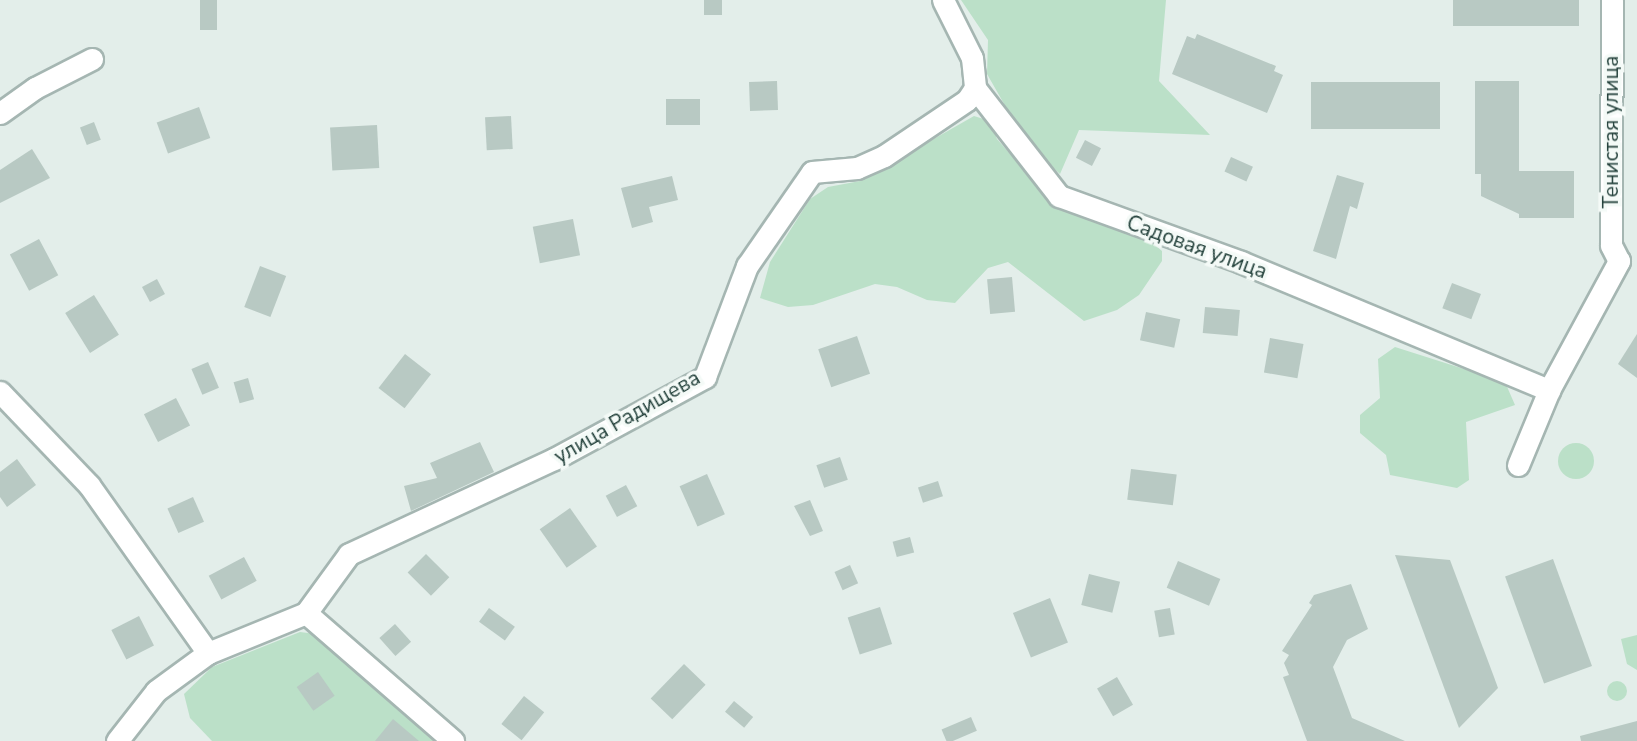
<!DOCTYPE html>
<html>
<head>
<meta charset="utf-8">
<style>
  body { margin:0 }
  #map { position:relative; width:1637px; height:741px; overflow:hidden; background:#e3eeea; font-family:"Nunito Sans",sans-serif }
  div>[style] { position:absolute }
  .green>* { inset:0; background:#bbe0c8 }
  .round { border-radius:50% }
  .building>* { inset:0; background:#b8c9c3; transform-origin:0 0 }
  .roads { filter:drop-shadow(2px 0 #a5b6b2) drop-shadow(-2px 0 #a5b6b2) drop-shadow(0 2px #a5b6b2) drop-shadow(0 -2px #a5b6b2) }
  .minor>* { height:21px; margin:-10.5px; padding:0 10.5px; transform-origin:10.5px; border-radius:10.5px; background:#fff }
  span { translate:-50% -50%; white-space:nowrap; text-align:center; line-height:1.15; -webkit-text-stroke:7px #f4faf7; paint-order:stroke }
  .street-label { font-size:21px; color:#22403a }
</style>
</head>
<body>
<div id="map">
  <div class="green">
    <div style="clip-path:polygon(961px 0,1166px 0,1159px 81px,1210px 135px,1079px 130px,1060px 174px,1027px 144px,987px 74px,988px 40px)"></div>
    <div style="clip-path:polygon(974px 116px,990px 121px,997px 139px,1054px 204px,1150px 241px,1162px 251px,1162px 261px,1139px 295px,1117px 310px,1084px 321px,1008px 262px,988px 268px,955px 303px,927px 300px,897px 287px,875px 284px,813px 305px,788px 307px,760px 298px,770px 262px,810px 199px,828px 187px,860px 181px)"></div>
    <div style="clip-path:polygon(1395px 347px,1505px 382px,1515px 405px,1466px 422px,1469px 480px,1457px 488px,1390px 475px,1386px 455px,1360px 433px,1360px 415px,1380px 398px,1378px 359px)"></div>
    <div class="round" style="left:1558px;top:443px;width:36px;height:36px"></div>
    <div style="clip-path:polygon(300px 632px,316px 634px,435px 741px,212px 741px,190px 718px,184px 694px,212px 667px)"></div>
    <div style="clip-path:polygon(1637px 635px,1637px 670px,1627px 664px,1621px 639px)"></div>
    <div class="round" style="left:1607px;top:681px;width:20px;height:20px"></div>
  </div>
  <div class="building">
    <div style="left:200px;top:0;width:17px;height:30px"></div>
    <div style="left:704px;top:0;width:18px;height:15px"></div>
    <div style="left:1453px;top:0;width:126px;height:26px"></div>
    <div style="clip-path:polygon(1197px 34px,1276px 66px,1274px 71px,1283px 75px,1267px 113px,1172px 74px,1187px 36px,1195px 39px)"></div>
    <div style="left:777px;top:81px;width:29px;height:28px;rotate:88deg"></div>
    <div style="clip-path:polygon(1475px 81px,1519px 81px,1519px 171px,1574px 171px,1574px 218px,1519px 218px,1519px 214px,1481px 196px,1481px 174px,1475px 174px)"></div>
    <div style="left:1440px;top:82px;width:47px;height:129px;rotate:90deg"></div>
    <div style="left:666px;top:99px;width:34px;height:26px"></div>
    <div style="left:199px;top:107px;width:33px;height:45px;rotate:70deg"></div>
    <div style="left:511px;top:116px;width:33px;height:26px;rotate:87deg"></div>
    <div style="left:94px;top:122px;width:19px;height:15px;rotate:69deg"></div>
    <div style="left:377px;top:125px;width:43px;height:47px;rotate:87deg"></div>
    <div style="left:1085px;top:140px;width:18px;height:20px;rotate:27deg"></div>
    <div style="clip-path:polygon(32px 149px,50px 178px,0 203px,0 170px)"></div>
    <div style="left:1231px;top:157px;width:24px;height:16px;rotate:24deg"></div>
    <div style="clip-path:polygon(1337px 175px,1364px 183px,1357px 209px,1350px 206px,1336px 259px,1313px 251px)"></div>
    <div style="clip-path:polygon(672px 176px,678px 200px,649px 207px,653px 222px,632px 228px,621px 188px)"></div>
    <div style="left:573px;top:219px;width:37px;height:41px;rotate:79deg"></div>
    <div style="left:39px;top:239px;width:41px;height:33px;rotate:62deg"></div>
    <div style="left:260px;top:266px;width:28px;height:44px;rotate:21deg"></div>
    <div style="left:1012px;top:277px;width:35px;height:25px;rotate:85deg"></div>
    <div style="left:157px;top:279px;width:17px;height:17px;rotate:62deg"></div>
    <div style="left:1452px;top:283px;width:31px;height:27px;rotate:21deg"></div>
    <div style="left:94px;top:295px;width:47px;height:34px;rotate:58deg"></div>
    <div style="left:1205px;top:307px;width:35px;height:26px;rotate:5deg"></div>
    <div style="left:1146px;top:312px;width:35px;height:29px;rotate:12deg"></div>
    <div style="clip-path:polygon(1637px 334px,1637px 378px,1618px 364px)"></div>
    <div style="left:857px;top:336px;width:40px;height:41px;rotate:71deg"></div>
    <div style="left:1270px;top:338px;width:34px;height:35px;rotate:10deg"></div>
    <div style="left:405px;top:354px;width:33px;height:43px;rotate:38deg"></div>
    <div style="left:208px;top:362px;width:28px;height:18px;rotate:67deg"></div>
    <div style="left:248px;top:378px;width:22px;height:15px;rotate:74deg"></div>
    <div style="left:176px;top:398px;width:31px;height:36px;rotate:63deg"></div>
    <div style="clip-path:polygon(480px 442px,494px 472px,411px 511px,404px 486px,437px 478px,430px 463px)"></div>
    <div style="left:840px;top:457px;width:24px;height:25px;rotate:71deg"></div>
    <div style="clip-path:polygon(17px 459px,36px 485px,7px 507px,0 497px,0 472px)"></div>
    <div style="left:1131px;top:469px;width:46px;height:31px;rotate:7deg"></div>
    <div style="left:707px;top:474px;width:44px;height:30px;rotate:66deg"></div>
    <div style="left:938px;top:481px;width:16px;height:21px;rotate:72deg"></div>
    <div style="left:626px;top:485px;width:24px;height:23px;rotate:62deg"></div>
    <div style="left:193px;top:497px;width:27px;height:28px;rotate:66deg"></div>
    <div style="clip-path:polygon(810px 500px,823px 531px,810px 536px,794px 506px)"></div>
    <div style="left:570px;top:508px;width:47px;height:37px;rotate:55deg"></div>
    <div style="left:910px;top:537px;width:16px;height:18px;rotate:75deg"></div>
    <div style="left:426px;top:554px;width:33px;height:26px;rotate:45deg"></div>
    <div style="clip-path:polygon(1395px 555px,1450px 560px,1494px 677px,1498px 688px,1459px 728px)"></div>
    <div style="left:244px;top:557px;width:27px;height:40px;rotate:62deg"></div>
    <div style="left:1553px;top:559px;width:114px;height:51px;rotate:70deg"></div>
    <div style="left:1178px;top:561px;width:46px;height:29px;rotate:23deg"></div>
    <div style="left:850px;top:565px;width:20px;height:17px;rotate:66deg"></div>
    <div style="left:1089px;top:574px;width:32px;height:32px;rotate:14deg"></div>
    <div style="clip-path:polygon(1351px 584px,1368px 629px,1347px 640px,1333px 667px,1352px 718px,1405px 741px,1307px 741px,1283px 677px,1289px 675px,1284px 663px,1289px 655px,1282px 651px,1312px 605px,1309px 603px,1314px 595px)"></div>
    <div style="left:1050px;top:598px;width:48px;height:40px;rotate:68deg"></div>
    <div style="left:880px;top:607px;width:39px;height:34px;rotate:72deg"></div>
    <div style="left:489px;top:608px;width:32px;height:17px;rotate:36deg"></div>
    <div style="left:1170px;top:608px;width:27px;height:16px;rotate:80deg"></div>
    <div style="left:139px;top:616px;width:33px;height:31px;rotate:63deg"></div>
    <div style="left:395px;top:624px;width:24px;height:21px;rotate:48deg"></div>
    <div style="left:684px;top:664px;width:30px;height:48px;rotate:44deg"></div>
    <div style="left:318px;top:672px;width:29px;height:26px;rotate:55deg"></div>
    <div style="left:1117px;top:677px;width:32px;height:23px;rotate:60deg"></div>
    <div style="left:524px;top:696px;width:26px;height:36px;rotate:39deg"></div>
    <div style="left:734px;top:701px;width:25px;height:14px;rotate:40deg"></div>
    <div style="left:971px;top:717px;width:15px;height:32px;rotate:67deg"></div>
    <div style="clip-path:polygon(393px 719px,419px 741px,375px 741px)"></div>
    <div style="clip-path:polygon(1637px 721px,1637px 741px,1581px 741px,1580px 736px)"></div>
  </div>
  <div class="roads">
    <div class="minor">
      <div style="left:943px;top:0;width:65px;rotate:63.4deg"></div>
      <div style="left:972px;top:58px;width:30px;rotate:84deg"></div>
      <div style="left:975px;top:88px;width:137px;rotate:52.1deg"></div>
      <div style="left:1059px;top:196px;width:194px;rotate:19.9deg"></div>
      <div style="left:1241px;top:262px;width:334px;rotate:22.6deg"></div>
      <div style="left:0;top:113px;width:43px;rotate:-35.5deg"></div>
      <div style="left:35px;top:88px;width:64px;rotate:-27deg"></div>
      <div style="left:0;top:392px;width:129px;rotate:46.3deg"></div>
      <div style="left:89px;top:485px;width:206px;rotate:54.7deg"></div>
      <div style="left:1518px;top:465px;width:81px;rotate:-67.5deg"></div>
      <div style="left:1549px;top:390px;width:147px;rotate:-61.5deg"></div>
      <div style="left:1619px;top:261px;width:18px;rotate:-117deg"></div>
      <div style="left:1611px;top:245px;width:245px;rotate:-89.8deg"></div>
      <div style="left:306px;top:613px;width:195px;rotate:41deg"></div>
      <div style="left:117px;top:741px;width:63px;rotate:-52deg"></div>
      <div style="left:156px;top:691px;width:64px;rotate:-36.2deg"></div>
      <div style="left:208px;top:653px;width:106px;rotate:-22.2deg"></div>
      <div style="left:306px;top:613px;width:73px;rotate:-53.9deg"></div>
      <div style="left:349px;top:554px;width:226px;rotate:-24.9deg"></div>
      <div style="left:554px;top:459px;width:172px;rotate:-28.5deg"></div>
      <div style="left:705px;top:377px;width:119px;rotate:-69.3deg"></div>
      <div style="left:747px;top:266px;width:114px;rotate:-55.3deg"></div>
      <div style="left:812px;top:172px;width:45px;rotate:-5.1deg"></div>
      <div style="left:857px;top:168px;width:30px;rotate:-24deg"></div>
      <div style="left:884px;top:156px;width:100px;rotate:-34deg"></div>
      <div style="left:967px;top:100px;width:14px;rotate:-56deg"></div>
    </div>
  </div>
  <div class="street-label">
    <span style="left:1611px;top:132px;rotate:-90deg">Тенистая улица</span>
    <span style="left:1197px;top:247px;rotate:20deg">Садовая улица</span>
    <span style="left:627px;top:417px;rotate:-30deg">улица Радищева</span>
  </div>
</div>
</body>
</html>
